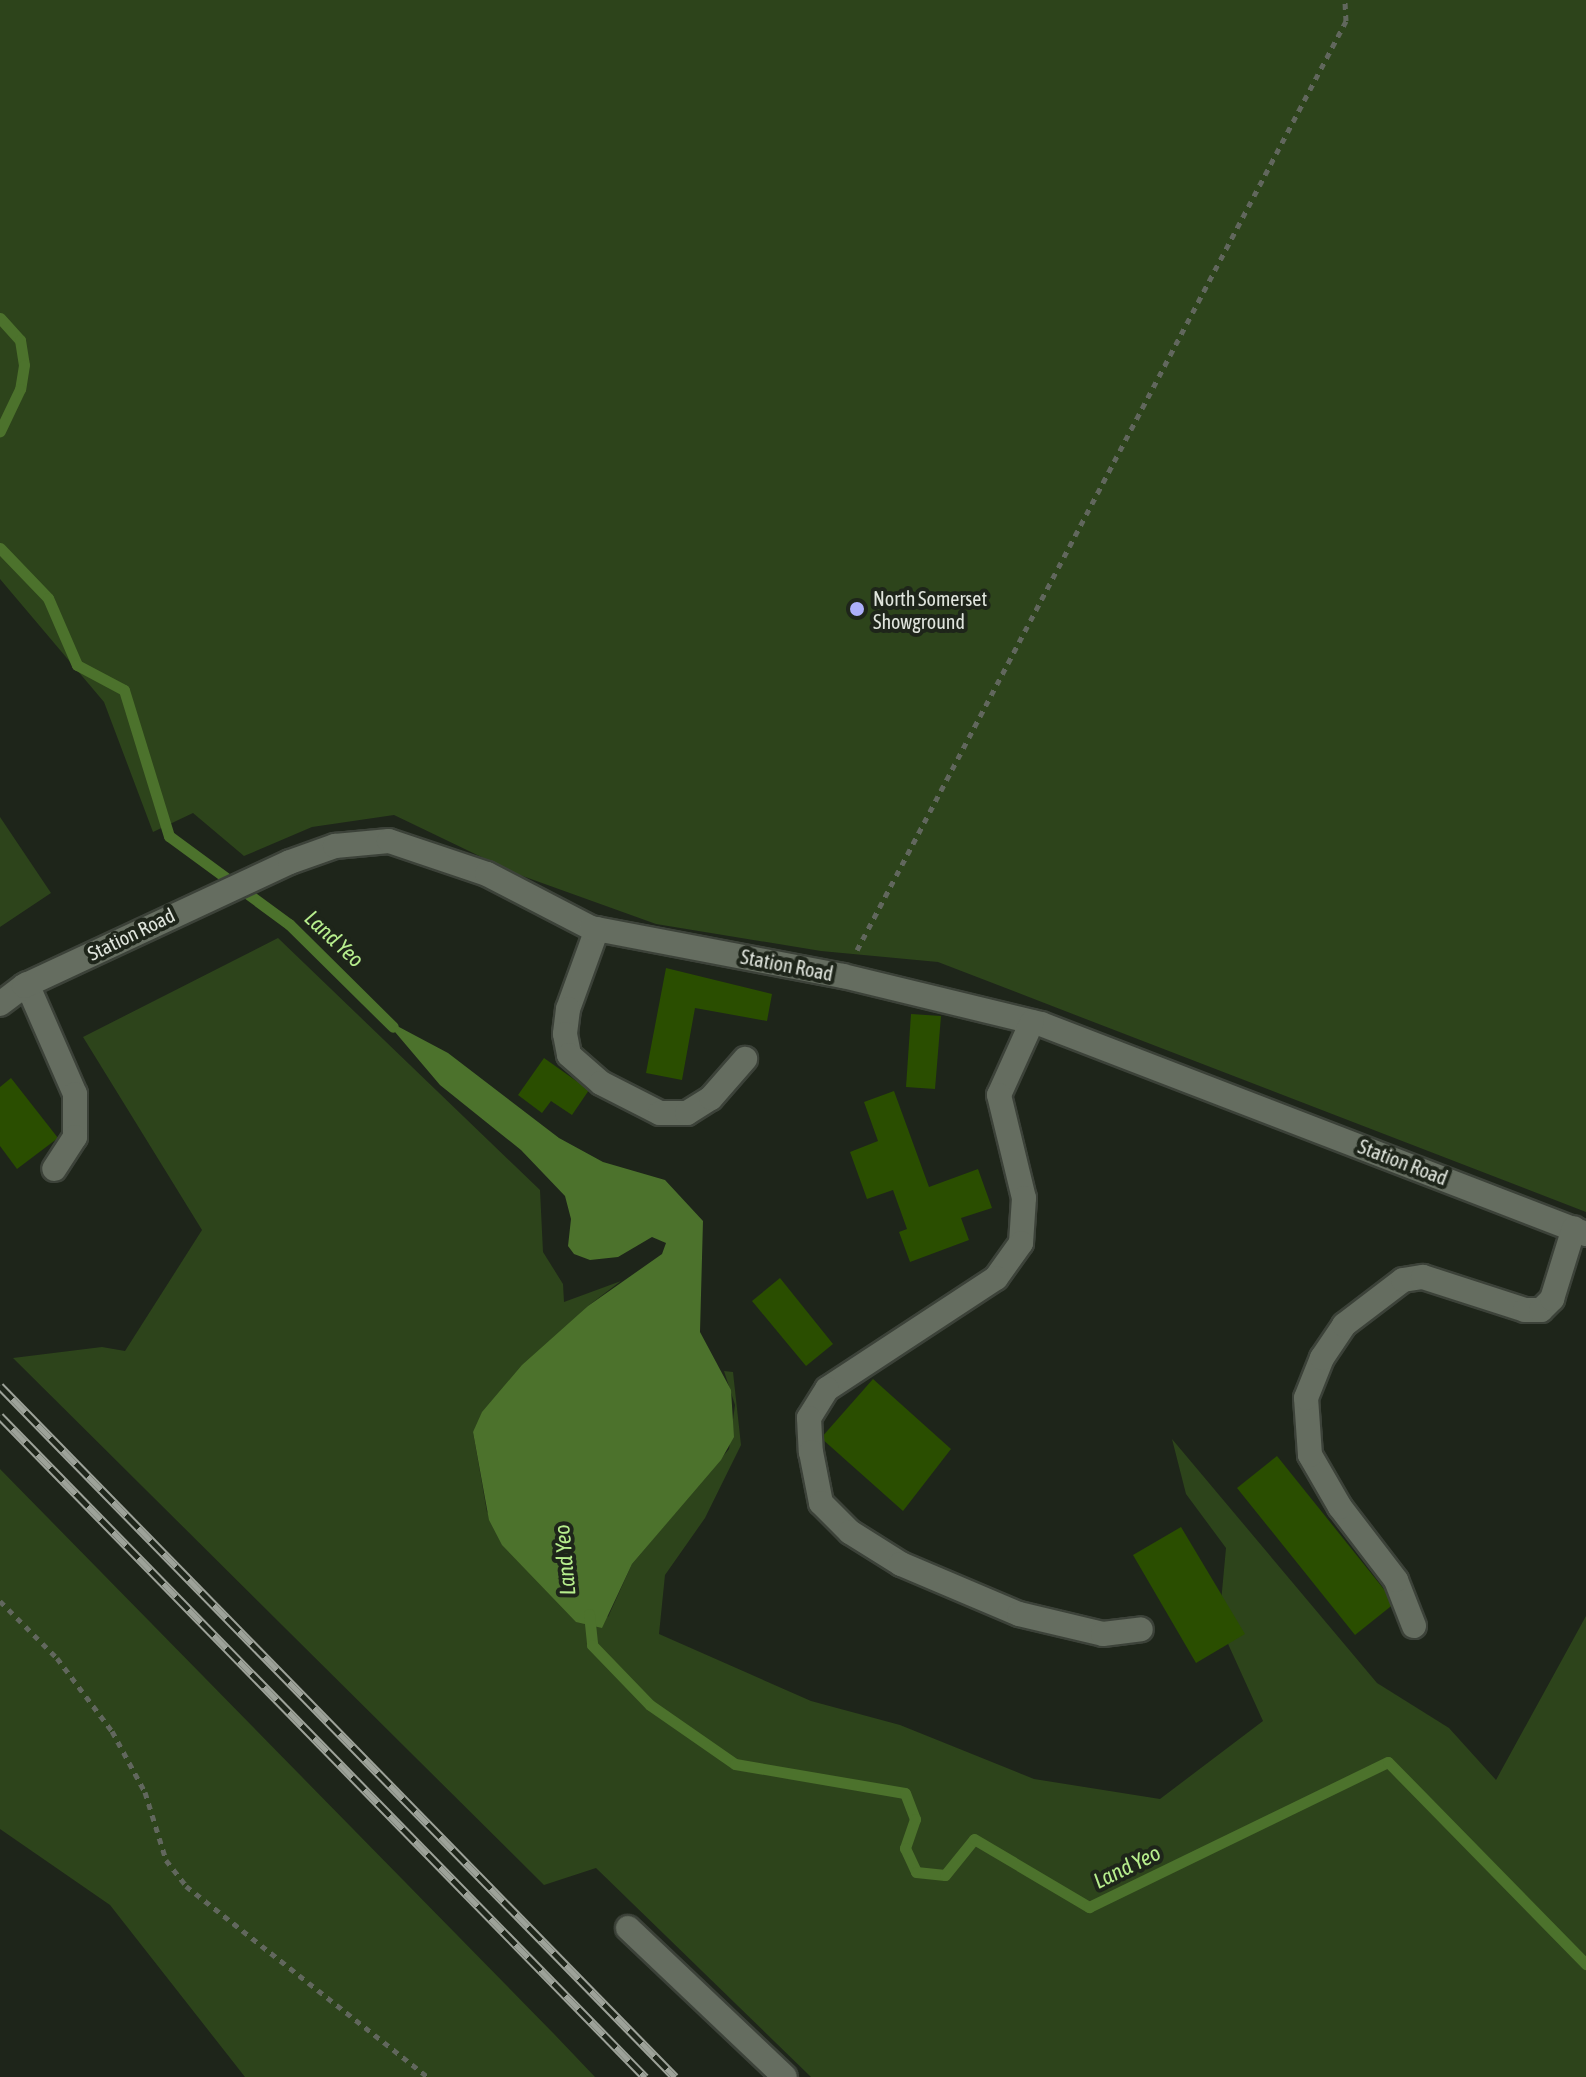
<!DOCTYPE html>
<style>
body{margin:0}
#map{position:relative;width:1586px;height:2077px;overflow:hidden;background:#1e251a;font-family:"Asap Condensed",sans-serif}
div>[style]{position:absolute}
.green>*{inset:0;background:#2d441b}
.water>*{inset:0;background:#4c722c}
.stream>*{height:11px;margin:-5.5px;padding:0 5.5px;transform-origin:5.5px;border-radius:5.5px;background:#4c722c}
.building>*{inset:0;background:#2a4e00}
.path>*{height:5px;margin-top:-2.5px;transform-origin:0;background:repeating-linear-gradient(90deg,#61675d 0 6px,transparent 0 12px)}
.roads{filter:drop-shadow(2px 0 #3c4239) drop-shadow(-2px 0 #3c4239) drop-shadow(0 2px #3c4239) drop-shadow(0 -2px #3c4239)}
.minor>*{height:24px;margin:-12px;padding:0 12px;transform-origin:12px;border-radius:12px;background:#656d60}
.rail>*{height:9px;margin-top:-4.5px;transform-origin:0;background:repeating-linear-gradient(90deg,#1e251a 0 18px,#9da299 0 36px);box-sizing:border-box;border-block:2px solid #9da299}
.dots>*{width:22px;height:22px;translate:-50% -50%;box-sizing:border-box;border:4px solid #1e251a;border-radius:50%}
span{translate:-50% -50%;white-space:nowrap;text-align:center;line-height:1.15;-webkit-text-stroke:8px #1e251a;paint-order:stroke}
.poi-label{font-size:20px;color:#e0e5dd}
.left{translate:0 -50%;text-align:left}
.street-label{font-size:20px;color:#e0e5dd}
.water-label{font-size:22px;color:#b7ee8d;font-style:italic}
</style>
<div id="map">
<div class="green">
<div style="clip-path:polygon(0 0,1586px 0,1586px 1212px,938px 962px,821px 951px,656px 924px,517px 874px,394px 815px,312px 827px,244px 856px,193px 813px,153px 832px,104px 702px,0 579px)"></div>
<div style="clip-path:polygon(0 817px,51px 893px,0 927px)"></div>
<div style="clip-path:polygon(278px 938px,540px 1190px,543px 1252px,563px 1284px,564px 1302px,621px 1281px,588px 1306px,473px 1432px,487px 1512px,608px 1617px,632px 1564px,729px 1449px,735px 1405px,724px 1371px,733px 1372px,741px 1445px,705px 1518px,665px 1575px,659px 1634px,811px 1701px,900px 1725px,1034px 1779px,1160px 1799px,1263px 1721px,1219px 1624px,1226px 1548px,1186px 1494px,1172px 1439px,1377px 1683px,1449px 1728px,1496px 1780px,1586px 1616px,1586px 2077px,811px 2077px,596px 1868px,544px 1885px,13px 1358px,102px 1347px,125px 1351px,202px 1230px,83px 1037px)"></div>
<div style="clip-path:polygon(0 1469px,555px 2035px,595px 2077px,245px 2077px,110px 1905px,0 1829px)"></div>
</div>
<div class="water">
<div style="clip-path:polygon(384px 1019px,448px 1053px,559px 1138px,603px 1162px,665px 1180px,703px 1221px,700px 1332px,731px 1390px,734px 1437px,721px 1460px,632px 1564px,602px 1628px,576px 1622px,502px 1545px,489px 1520px,473px 1432px,482px 1412px,522px 1365px,588px 1306px,662px 1254px,666px 1243px,652px 1237px,618px 1257px,590px 1260px,574px 1254px,568px 1246px,571px 1219px,565px 1196px,521px 1150px,440px 1085px)"></div>
</div>
<div class="stream">
<div style="left:0;top:318px;width:30px;rotate:48deg"></div>
<div style="left:20px;top:340px;width:25px;rotate:81deg"></div>
<div style="left:24px;top:365px;width:24px;rotate:99deg"></div>
<div style="left:20px;top:389px;width:47px;rotate:115.5deg"></div>
<div style="left:0;top:548px;width:69px;rotate:46.2deg"></div>
<div style="left:48px;top:598px;width:73px;rotate:66.6deg"></div>
<div style="left:77px;top:665px;width:53px;rotate:28deg"></div>
<div style="left:124px;top:690px;width:153px;rotate:72.9deg"></div>
<div style="left:169px;top:836px;width:149px;rotate:36.3deg"></div>
<div style="left:289px;top:924px;width:146px;rotate:44.7deg"></div>
<div style="left:589px;top:1614px;width:31px;rotate:84deg"></div>
<div style="left:592px;top:1645px;width:83px;rotate:46deg"></div>
<div style="left:650px;top:1705px;width:103px;rotate:34.8deg"></div>
<div style="left:735px;top:1764px;width:172px;rotate:9.7deg"></div>
<div style="left:905px;top:1793px;width:28px;rotate:69deg"></div>
<div style="left:915px;top:1819px;width:31px;rotate:109deg"></div>
<div style="left:905px;top:1848px;width:26px;rotate:65deg"></div>
<div style="left:916px;top:1872px;width:29px;rotate:6deg"></div>
<div style="left:945px;top:1875px;width:46px;rotate:-51.1deg"></div>
<div style="left:974px;top:1839px;width:134px;rotate:30.6deg"></div>
<div style="left:1089px;top:1907px;width:332px;rotate:-25.9deg"></div>
<div style="left:1388px;top:1762px;width:283px;rotate:45.6deg"></div>
</div>
<div class="building">
<div style="clip-path:polygon(666px 968px,772px 994px,767px 1021px,695px 1008px,682px 1080px,646px 1073px)"></div>
<div style="clip-path:polygon(911px 1014px,941px 1016px,935px 1089px,906px 1087px)"></div>
<div style="clip-path:polygon(544px 1058px,589px 1090px,572px 1115px,551px 1101px,542px 1113px,518px 1095px)"></div>
<div style="clip-path:polygon(11px 1078px,58px 1138px,17px 1169px,0 1146px,0 1087px)"></div>
<div style="clip-path:polygon(894px 1091px,929px 1187px,978px 1169px,992px 1208px,961px 1218px,969px 1240px,910px 1262px,899px 1232px,907px 1229px,893px 1190px,867px 1199px,850px 1152px,878px 1141px,864px 1102px)"></div>
<div style="clip-path:polygon(780px 1278px,833px 1344px,806px 1366px,752px 1301px)"></div>
<div style="clip-path:polygon(873px 1379px,951px 1449px,903px 1511px,821px 1438px)"></div>
<div style="clip-path:polygon(1277px 1456px,1395px 1603px,1355px 1635px,1237px 1488px)"></div>
<div style="clip-path:polygon(1181px 1527px,1245px 1634px,1196px 1663px,1133px 1555px)"></div>
</div>
<div class="path">
<div style="left:857px;top:950px;width:1050px;rotate:-62.24deg"></div>
<div style="left:1346px;top:21px;width:21px;rotate:-93deg"></div>
<div style="left:0;top:1601px;width:81px;rotate:45deg"></div>
<div style="left:57px;top:1658px;width:91px;rotate:53deg"></div>
<div style="left:112px;top:1731px;width:69px;rotate:61.6deg"></div>
<div style="left:145px;top:1792px;width:71px;rotate:72.8deg"></div>
<div style="left:166px;top:1860px;width:33px;rotate:52deg"></div>
<div style="left:186px;top:1886px;width:308px;rotate:38.3deg"></div>
</div>
<div class="roads">
<div class="minor">
<div style="left:597px;top:929px;width:85px;rotate:109.9deg"></div>
<div style="left:568px;top:1009px;width:25px;rotate:97deg"></div>
<div style="left:565px;top:1034px;width:21px;rotate:79deg"></div>
<div style="left:569px;top:1055px;width:43px;rotate:41.2deg"></div>
<div style="left:601px;top:1083px;width:66px;rotate:27deg"></div>
<div style="left:660px;top:1113px;width:27px"></div>
<div style="left:687px;top:1113px;width:28px;rotate:-32deg"></div>
<div style="left:711px;top:1098px;width:52px;rotate:-48.9deg"></div>
<div style="left:27px;top:984px;width:120px;rotate:66.4deg"></div>
<div style="left:75px;top:1094px;width:43px;rotate:90deg"></div>
<div style="left:75px;top:1137px;width:38px;rotate:123deg"></div>
<div style="left:0;top:1004px;width:30px;rotate:-37deg"></div>
<div style="left:24px;top:986px;width:293px;rotate:-25deg"></div>
<div style="left:290px;top:862px;width:48px;rotate:-19.6deg"></div>
<div style="left:335px;top:846px;width:54px;rotate:-5.3deg"></div>
<div style="left:389px;top:841px;width:103px;rotate:18.6deg"></div>
<div style="left:487px;top:874px;width:117px;rotate:27.4deg"></div>
<div style="left:591px;top:928px;width:257px;rotate:10.8deg"></div>
<div style="left:843px;top:976px;width:204px;rotate:13.6deg"></div>
<div style="left:1041px;top:1024px;width:584px;rotate:21.07deg"></div>
<div style="left:1032px;top:1022px;width:80px;rotate:114.3deg"></div>
<div style="left:999px;top:1095px;width:106px;rotate:76.4deg"></div>
<div style="left:1024px;top:1198px;width:45px;rotate:93.8deg"></div>
<div style="left:1021px;top:1243px;width:43px;rotate:125.5deg"></div>
<div style="left:996px;top:1278px;width:202px;rotate:146.7deg"></div>
<div style="left:827px;top:1389px;width:34px;rotate:122deg"></div>
<div style="left:809px;top:1418px;width:34px;rotate:87deg"></div>
<div style="left:811px;top:1452px;width:52px;rotate:78.9deg"></div>
<div style="left:821px;top:1503px;width:41px;rotate:45deg"></div>
<div style="left:850px;top:1532px;width:60px;rotate:32.1deg"></div>
<div style="left:901px;top:1564px;width:128px;rotate:23deg"></div>
<div style="left:1019px;top:1614px;width:86px;rotate:13.4deg"></div>
<div style="left:1103px;top:1634px;width:38px;rotate:-7deg"></div>
<div style="left:1414px;top:1626px;width:49px;rotate:-111.4deg"></div>
<div style="left:1396px;top:1580px;width:92px;rotate:-127.5deg"></div>
<div style="left:1340px;top:1507px;width:60px;rotate:-120deg"></div>
<div style="left:1310px;top:1455px;width:57px;rotate:-94deg"></div>
<div style="left:1306px;top:1398px;width:43px;rotate:-68.2deg"></div>
<div style="left:1322px;top:1358px;width:40px;rotate:-56deg"></div>
<div style="left:1344px;top:1325px;width:74px;rotate:-37.3deg"></div>
<div style="left:1403px;top:1280px;width:20px;rotate:-9deg"></div>
<div style="left:1423px;top:1277px;width:107px;rotate:17.9deg"></div>
<div style="left:1525px;top:1310px;width:16px"></div>
<div style="left:1541px;top:1310px;width:16px;rotate:-45deg"></div>
<div style="left:1552px;top:1299px;width:74px;rotate:-72.8deg"></div>
<div style="left:628px;top:1928px;width:216px;rotate:43.5deg"></div>
</div>
</div>
<div class="rail">
<div style="left:0;top:1386px;width:966px;rotate:45.67deg"></div>
<div style="left:0;top:1416px;width:924px;rotate:45.7deg"></div>
</div>
<div class="dots">
<div style="left:857px;top:609px;background:#adaffb"></div>
</div>
<div class="poi-label">
<span class="left" style="left:873px;top:610px">North Somerset<br>Showground</span>
</div>
<div class="street-label">
<span style="left:131px;top:934px;rotate:-26deg">Station Road</span>
<span style="left:787px;top:965px;rotate:11deg">Station Road</span>
<span style="left:1403px;top:1162px;rotate:21deg">Station Road</span>
</div>
<div class="water-label">
<span style="left:334px;top:939px;rotate:43deg">Land Yeo</span>
<span style="left:565px;top:1560px;rotate:-95deg">Land Yeo</span>
<span style="left:1127px;top:1867px;rotate:-26deg">Land Yeo</span>
</div>
</div>
